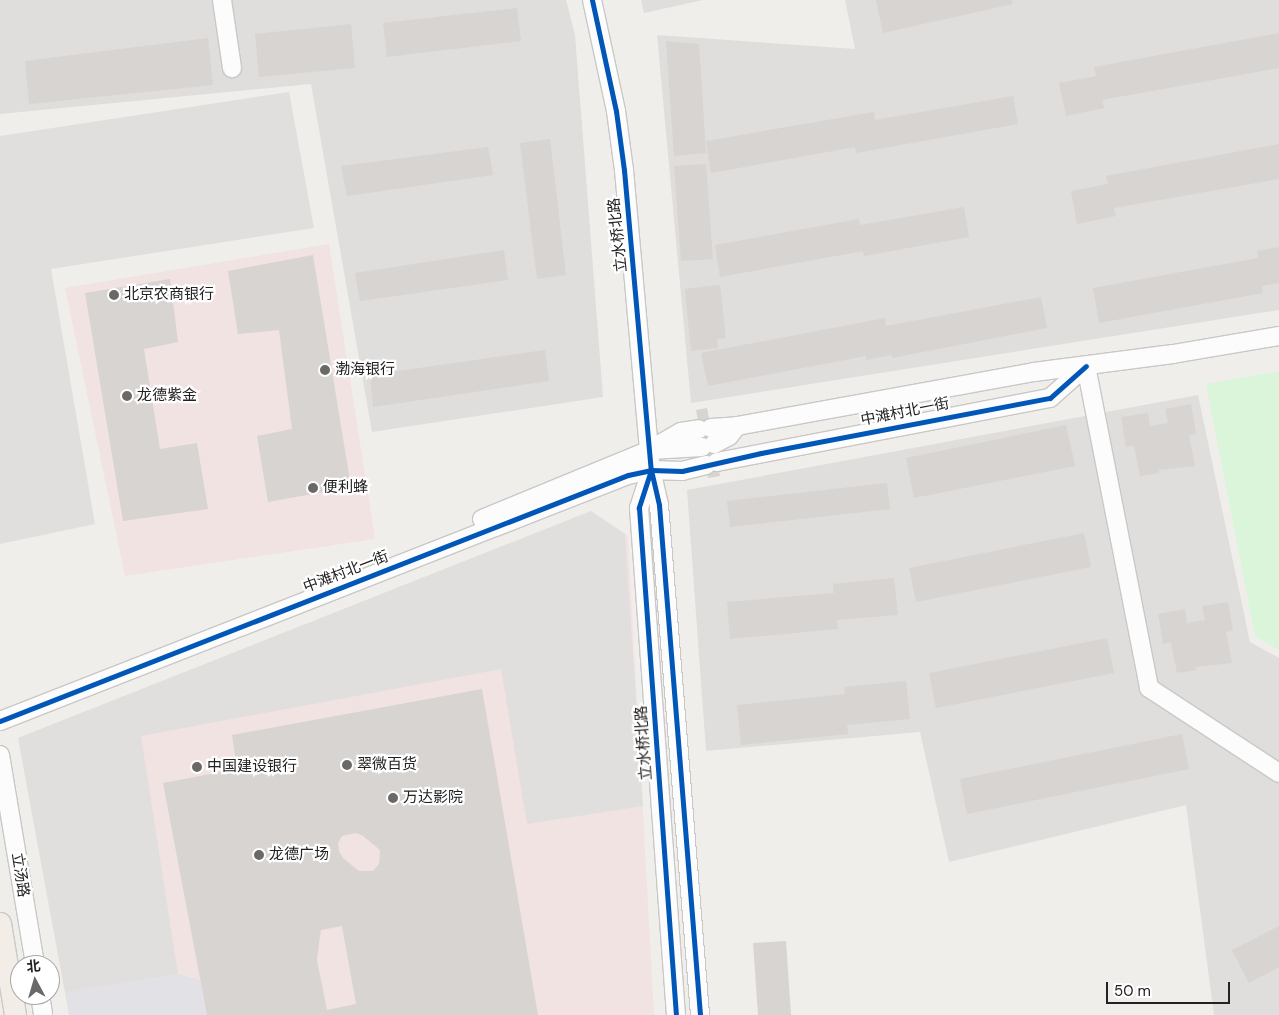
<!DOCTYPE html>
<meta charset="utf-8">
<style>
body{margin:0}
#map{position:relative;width:1279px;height:1015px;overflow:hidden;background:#f0eeeb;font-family:"DM Sans","Noto Sans SC",sans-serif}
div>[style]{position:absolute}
.residential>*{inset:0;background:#dfdedc}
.commercial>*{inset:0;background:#f1e3e1}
.park>*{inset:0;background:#daf5da}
.parking>*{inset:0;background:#e0dfde}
.plaza>*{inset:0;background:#e2e1e5}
.building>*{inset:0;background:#d7d4d2}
.roads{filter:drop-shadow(1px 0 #c9c8c7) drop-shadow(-1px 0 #c9c8c7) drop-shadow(0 1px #c9c8c7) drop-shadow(0 -1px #c9c8c7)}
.minor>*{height:18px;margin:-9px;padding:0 9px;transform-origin:9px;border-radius:9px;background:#fdfcfc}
.major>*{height:21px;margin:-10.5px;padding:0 10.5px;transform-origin:10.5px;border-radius:10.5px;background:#f3ede7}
.cycleway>*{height:5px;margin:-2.5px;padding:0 2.5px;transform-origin:2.5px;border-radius:2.5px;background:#0057b8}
.dots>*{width:14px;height:14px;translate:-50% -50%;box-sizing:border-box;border:2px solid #fff;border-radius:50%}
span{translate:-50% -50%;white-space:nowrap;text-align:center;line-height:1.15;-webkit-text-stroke:4.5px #fff;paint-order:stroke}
.street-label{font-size:15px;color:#222}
.poi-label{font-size:15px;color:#222}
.left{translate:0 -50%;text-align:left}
.north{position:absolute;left:10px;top:955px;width:50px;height:50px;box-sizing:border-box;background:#fff;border:1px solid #a7a7a7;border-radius:50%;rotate:354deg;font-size:14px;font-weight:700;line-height:20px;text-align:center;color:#222}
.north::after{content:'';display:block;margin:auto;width:18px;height:22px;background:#6a6968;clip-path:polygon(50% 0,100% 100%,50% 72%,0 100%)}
.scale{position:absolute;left:1106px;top:982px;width:124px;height:22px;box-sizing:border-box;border:2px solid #222;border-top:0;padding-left:6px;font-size:15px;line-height:18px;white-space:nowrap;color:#222;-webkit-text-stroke:4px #fff;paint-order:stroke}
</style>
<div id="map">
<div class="residential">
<div style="clip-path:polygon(0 0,566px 0,575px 35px,603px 397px,372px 432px,311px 84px,0 114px)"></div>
<div style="clip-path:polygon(641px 0,703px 0,644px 13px)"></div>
<div style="clip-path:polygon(845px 0,1279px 0,1279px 310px,691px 403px,657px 35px,855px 49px)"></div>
<div style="clip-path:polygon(1198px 395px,1250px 642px,1279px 658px,1279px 1015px,1214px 1015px,1186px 805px,949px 862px,920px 732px,706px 751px,687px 490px)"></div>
</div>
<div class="commercial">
<div style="clip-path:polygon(329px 244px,375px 539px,125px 576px,65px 288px)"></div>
<div style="clip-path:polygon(591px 511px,628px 536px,654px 1015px,69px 1015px,18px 738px)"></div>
</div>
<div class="park">
<div style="clip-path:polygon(1279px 371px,1279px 650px,1255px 636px,1206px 384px)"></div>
</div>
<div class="parking">
<div style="clip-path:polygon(289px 92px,314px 228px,51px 269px,95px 524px,0 544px,0 136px)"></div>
<div style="clip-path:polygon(591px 511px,625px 534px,643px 806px,527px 824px,501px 669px,141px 736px,178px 974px,65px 992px,18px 738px)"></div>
</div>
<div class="plaza">
<div style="clip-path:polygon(178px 974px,200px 980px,207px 1015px,69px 1015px,65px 992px)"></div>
</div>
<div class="building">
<div style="clip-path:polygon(876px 0,1012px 0,1013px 4px,883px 33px)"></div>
<div style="clip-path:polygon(517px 8px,521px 41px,387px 57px,383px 23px)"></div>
<div style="clip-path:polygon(351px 24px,355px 68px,259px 77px,255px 34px)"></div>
<div style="clip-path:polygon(1279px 33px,1279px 68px,1102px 100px,1104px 108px,1066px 116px,1059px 83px,1096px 76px,1094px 67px)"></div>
<div style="clip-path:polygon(208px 38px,213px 85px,29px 104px,25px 61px)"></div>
<div style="clip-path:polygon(666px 41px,699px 44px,706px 153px,674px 156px)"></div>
<div style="clip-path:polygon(1013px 96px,1018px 124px,856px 153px,855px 147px,711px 173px,706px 141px,874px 112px,875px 120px)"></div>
<div style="clip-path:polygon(550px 139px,566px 275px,537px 279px,520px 143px)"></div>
<div style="clip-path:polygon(1279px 144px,1279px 179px,1114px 208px,1116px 216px,1077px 224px,1071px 191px,1108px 184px,1106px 176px)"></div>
<div style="clip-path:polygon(488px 147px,493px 175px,347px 196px,341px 166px)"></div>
<div style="clip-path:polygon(706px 164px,713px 259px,681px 261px,674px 166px)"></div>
<div style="clip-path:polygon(964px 207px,969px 237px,864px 256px,863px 251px,720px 277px,715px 245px,859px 219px,860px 225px)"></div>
<div style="clip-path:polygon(1279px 247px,1279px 283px,1262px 286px,1263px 293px,1099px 323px,1093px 288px,1258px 258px,1257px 251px)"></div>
<div style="clip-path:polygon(504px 250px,508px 280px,360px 301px,355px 273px)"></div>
<div style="clip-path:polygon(313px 255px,351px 487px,268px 502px,257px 436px,292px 429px,279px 330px,238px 334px,228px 271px)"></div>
<div style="clip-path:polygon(170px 279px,178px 342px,144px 349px,160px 449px,197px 443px,208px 509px,123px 521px,85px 293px)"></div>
<div style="clip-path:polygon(720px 285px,726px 338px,717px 339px,718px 348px,691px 351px,685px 289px)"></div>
<div style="clip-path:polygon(1041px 297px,1047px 328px,892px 358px,892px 355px,866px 360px,866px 356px,708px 386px,701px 353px,885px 318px,886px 326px)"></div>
<div style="clip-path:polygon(545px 350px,549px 381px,373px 407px,370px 375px)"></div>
<div style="clip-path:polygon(1191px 404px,1196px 434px,1189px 435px,1195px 466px,1159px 470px,1159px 473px,1140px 476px,1134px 445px,1126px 447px,1121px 417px,1148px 413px,1150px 426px,1168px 423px,1165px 409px)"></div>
<div style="clip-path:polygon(707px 408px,720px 476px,708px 478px,696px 410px)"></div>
<div style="clip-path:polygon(1066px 425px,1075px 466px,914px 498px,906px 458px)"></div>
<div style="clip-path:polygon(887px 483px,890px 509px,730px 527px,727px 501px)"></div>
<div style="clip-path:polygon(1084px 533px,1091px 567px,916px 602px,909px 568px)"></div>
<div style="clip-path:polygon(894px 578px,898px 615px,837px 620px,838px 629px,730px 639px,727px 602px,834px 593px,833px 584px)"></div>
<div style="clip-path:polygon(1228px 602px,1233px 631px,1226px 632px,1232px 663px,1195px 667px,1196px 670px,1177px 673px,1171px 642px,1163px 644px,1158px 614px,1185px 609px,1187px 623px,1205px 620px,1202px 606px)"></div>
<div style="clip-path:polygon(1107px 638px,1114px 673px,936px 708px,929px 673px)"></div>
<div style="clip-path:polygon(906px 681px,910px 719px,847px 725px,848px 734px,741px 745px,737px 705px,845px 694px,844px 687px)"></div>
<div style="clip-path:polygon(evenodd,482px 689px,538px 1015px,207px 1015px,163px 783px,237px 769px,232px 735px,482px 689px,356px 833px,363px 836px,380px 850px,379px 864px,373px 871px,359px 871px,343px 858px,339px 851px,338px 843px,342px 836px,356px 833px,482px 689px,342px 926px,356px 1004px,327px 1010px,317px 960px,319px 943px,321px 930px,342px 926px)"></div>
<div style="clip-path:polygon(1182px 734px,1189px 769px,967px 814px,960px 779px)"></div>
<div style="clip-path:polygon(1279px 926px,1279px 967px,1249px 983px,1232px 950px)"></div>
<div style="clip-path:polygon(786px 941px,791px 1015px,758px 1015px,753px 943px)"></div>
</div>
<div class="roads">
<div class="minor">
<div style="left:222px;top:0;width:69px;rotate:81.6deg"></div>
<div style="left:592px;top:0;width:114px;rotate:77.8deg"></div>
<div style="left:616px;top:111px;width:60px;rotate:82.3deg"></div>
<div style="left:624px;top:170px;width:301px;rotate:84.9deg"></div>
<div style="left:651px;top:470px;width:36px;rotate:77deg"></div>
<div style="left:659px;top:505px;width:512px;rotate:85.4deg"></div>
<div style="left:1086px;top:366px;width:328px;rotate:78.9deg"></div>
<div style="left:1149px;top:688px;width:155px;rotate:33.2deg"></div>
<div style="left:711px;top:428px;width:26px;rotate:-4deg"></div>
<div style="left:737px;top:426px;width:302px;rotate:-10.3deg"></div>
<div style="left:1034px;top:372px;width:140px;rotate:-7.4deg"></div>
<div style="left:1173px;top:354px;width:108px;rotate:-9.6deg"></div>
<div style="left:714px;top:444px;width:17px;rotate:-28deg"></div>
<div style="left:729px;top:436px;width:13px;rotate:-51deg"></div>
<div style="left:653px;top:448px;width:32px;rotate:-30deg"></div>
<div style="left:681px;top:432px;width:18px;rotate:-9deg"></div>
<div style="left:717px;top:462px;width:339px;rotate:-10.9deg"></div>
<div style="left:1050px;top:398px;width:48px;rotate:-41.6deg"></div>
<div style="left:651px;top:471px;width:39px;rotate:108deg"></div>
<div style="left:639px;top:508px;width:508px;rotate:85.83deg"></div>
<div style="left:482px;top:519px;width:182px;rotate:-22.3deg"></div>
<div style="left:650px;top:450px;width:52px;rotate:-3.3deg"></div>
<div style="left:0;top:721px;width:674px;rotate:-21.39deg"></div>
<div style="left:628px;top:475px;width:24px;rotate:-12deg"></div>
<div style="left:651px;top:470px;width:31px;rotate:2deg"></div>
<div style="left:682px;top:471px;width:25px;rotate:-14deg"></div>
<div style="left:0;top:755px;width:213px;rotate:80.5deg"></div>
<div style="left:40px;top:995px;width:20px;rotate:81deg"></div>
</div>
<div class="major">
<div style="left:0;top:923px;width:93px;rotate:80.7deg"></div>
</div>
</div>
<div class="cycleway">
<div style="left:592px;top:0;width:114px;rotate:77.8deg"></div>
<div style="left:616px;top:111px;width:60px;rotate:82.3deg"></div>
<div style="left:624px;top:170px;width:301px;rotate:84.9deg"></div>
<div style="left:651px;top:470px;width:36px;rotate:77deg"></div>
<div style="left:659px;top:505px;width:512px;rotate:85.4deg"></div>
<div style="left:651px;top:470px;width:40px;rotate:108deg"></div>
<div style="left:639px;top:508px;width:508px;rotate:85.83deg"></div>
<div style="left:0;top:721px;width:674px;rotate:-21.39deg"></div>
<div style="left:628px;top:475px;width:24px;rotate:-12deg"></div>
<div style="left:651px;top:470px;width:31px;rotate:2deg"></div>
<div style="left:682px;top:471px;width:81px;rotate:-12.8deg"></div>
<div style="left:761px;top:453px;width:294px;rotate:-10.8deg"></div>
<div style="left:1050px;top:398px;width:48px;rotate:-41.6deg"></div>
</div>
<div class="dots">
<div style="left:114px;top:295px;background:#6a6968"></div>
<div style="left:325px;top:370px;background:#6a6968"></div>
<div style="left:127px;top:396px;background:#6a6968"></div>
<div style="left:313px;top:488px;background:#6a6968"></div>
<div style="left:347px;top:765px;background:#6a6968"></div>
<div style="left:197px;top:767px;background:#6a6968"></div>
<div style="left:393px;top:798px;background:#6a6968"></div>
<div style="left:259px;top:855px;background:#6a6968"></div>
</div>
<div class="street-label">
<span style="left:618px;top:235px;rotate:-96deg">立水桥北路</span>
<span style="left:905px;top:412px;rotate:-11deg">中滩村北一街</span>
<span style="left:346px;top:572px;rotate:-21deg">中滩村北一街</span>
<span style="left:644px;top:743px;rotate:-94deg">立水桥北路</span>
<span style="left:20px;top:875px;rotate:81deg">立汤路</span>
</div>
<div class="poi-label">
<span class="left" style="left:124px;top:295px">北京农商银行</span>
<span class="left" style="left:335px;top:370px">渤海银行</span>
<span class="left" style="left:137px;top:396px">龙德紫金</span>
<span class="left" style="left:323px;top:488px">便利蜂</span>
<span class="left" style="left:357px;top:765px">翠微百货</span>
<span class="left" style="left:207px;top:767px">中国建设银行</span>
<span class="left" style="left:403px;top:798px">万达影院</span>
<span class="left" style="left:269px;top:855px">龙德广场</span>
</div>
<div class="north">北</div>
<div class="scale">50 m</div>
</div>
